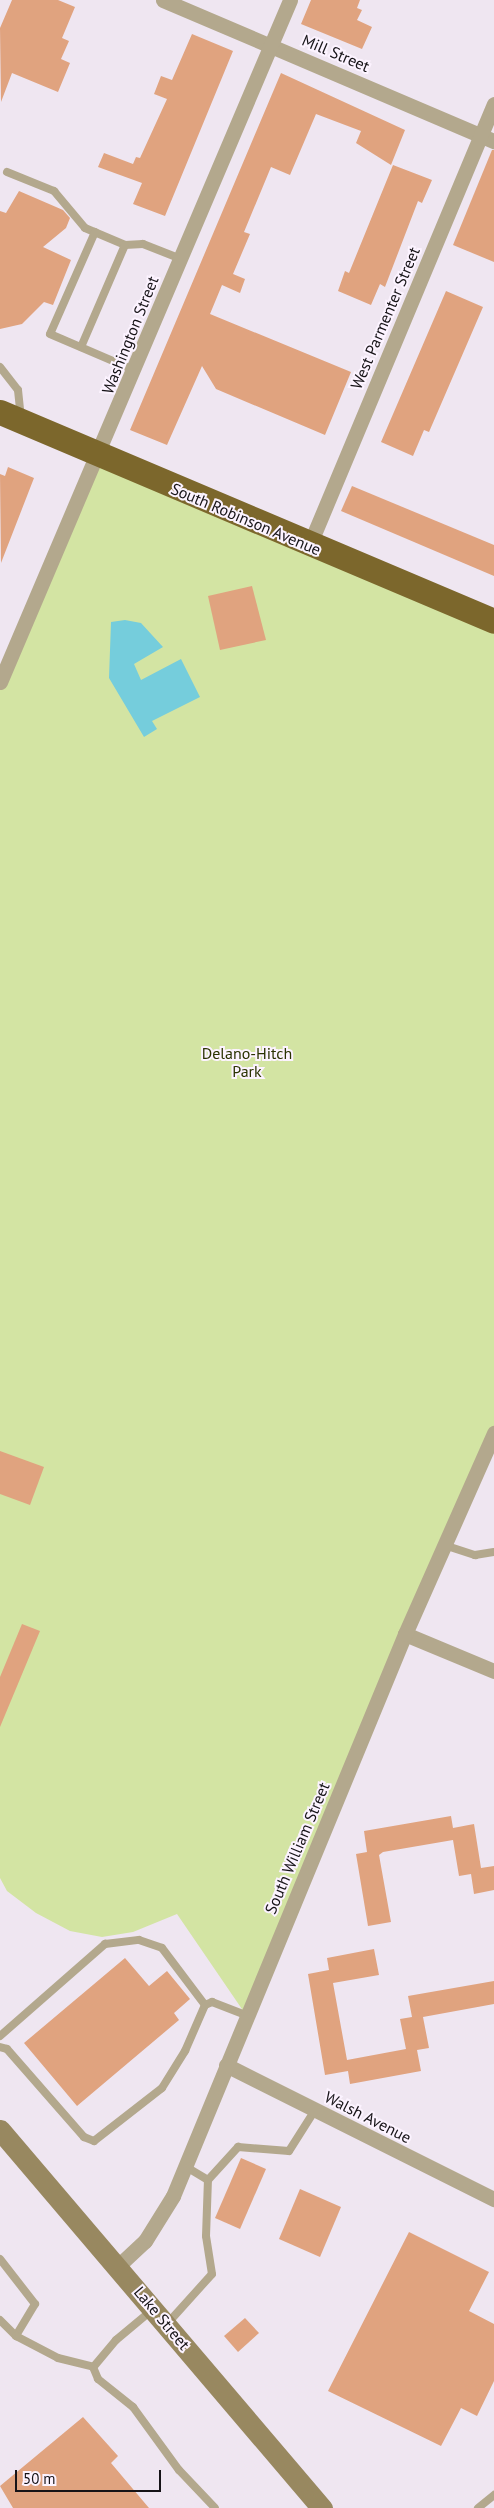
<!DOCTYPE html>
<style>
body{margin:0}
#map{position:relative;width:494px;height:2508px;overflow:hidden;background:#efe6f1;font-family:"PT Sans",sans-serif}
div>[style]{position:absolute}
.green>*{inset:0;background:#d3e4a3}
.water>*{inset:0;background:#75cddc}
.building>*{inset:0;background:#e0a37f}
.service>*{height:8px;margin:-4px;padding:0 4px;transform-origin:4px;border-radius:4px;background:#b3a88d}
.minor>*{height:15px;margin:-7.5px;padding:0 7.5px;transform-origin:7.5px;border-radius:7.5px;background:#b3a88d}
.secondary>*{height:21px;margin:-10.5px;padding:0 10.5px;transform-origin:10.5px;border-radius:10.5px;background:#988860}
.trunk>*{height:25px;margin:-12.5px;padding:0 12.5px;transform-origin:12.5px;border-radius:12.5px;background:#7c672c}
span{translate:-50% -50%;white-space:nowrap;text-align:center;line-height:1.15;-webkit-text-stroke:4px #fcf3ff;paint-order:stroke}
.street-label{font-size:16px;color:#161317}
.park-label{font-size:16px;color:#2a3201}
.scale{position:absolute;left:15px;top:2470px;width:146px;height:22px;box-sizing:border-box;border:2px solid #161317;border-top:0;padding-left:6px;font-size:15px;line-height:18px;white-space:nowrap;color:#161317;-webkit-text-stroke:4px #fcf3ff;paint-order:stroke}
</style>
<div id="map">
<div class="green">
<div style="clip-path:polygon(100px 456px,494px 620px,494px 1433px,246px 2015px,177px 1914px,133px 1932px,102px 1937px,70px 1931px,36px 1913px,7px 1891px,0 1878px,0 690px)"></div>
</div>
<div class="water">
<div style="clip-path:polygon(125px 620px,141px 623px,163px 647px,134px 664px,141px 680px,181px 659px,200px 697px,152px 721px,157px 729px,144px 737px,109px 678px,111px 622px)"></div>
</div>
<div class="building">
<div style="clip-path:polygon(12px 0,58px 0,75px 7px,62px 38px,69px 41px,61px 59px,70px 63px,58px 92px,12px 73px,1px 102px,0 28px)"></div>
<div style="clip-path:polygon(311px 0,360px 0,357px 8px,362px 10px,357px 20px,372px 27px,362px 49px,301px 24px)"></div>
<div style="clip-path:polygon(192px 34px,233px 51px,165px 216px,133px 204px,142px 183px,98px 167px,104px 153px,133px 164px,136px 157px,140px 158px,167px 99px,154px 94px,161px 76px,172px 80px)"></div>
<div style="clip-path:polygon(281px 73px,405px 130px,391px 165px,356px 143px,361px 131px,316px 114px,290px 175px,271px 167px,244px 232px,250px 234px,233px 274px,245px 279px,240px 293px,222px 285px,210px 314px,351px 372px,325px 435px,216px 389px,202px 366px,167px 445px,130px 430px)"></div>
<div style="clip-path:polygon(492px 150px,494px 150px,494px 262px,453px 245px)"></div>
<div style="clip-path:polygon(393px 165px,432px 180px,422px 203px,418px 201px,385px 287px,380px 284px,371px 305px,338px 291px,345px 271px,349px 273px)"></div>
<div style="clip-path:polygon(19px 191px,63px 210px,70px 218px,66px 228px,43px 247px,71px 260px,53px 305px,44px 302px,22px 324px,0 329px,0 211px,6px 213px)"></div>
<div style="clip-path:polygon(446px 291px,483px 307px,429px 432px,424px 430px,413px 456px,381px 442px)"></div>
<div style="clip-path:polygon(8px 467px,34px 478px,1px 563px,0 474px,5px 476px)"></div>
<div style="clip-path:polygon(352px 486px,494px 545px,494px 576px,341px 511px)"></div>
<div style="clip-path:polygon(252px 586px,266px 640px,220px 650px,208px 596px)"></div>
<div style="clip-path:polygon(0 1451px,44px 1467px,30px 1505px,0 1494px)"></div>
<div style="clip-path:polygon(22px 1624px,40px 1631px,0 1727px,0 1677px)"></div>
<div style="clip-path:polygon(451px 1816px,453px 1828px,474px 1824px,481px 1868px,494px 1866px,494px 1890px,474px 1894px,471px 1874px,459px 1876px,453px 1840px,383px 1852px,379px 1855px,391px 1922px,368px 1926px,356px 1854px,367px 1852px,364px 1831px)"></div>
<div style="clip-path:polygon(374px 1949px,379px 1975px,333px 1983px,347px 2060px,406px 2049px,400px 2019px,412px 2017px,408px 1996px,494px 1981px,494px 2004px,423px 2017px,429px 2048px,417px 2050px,421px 2071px,350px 2084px,348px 2071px,325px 2075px,308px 1974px,329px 1970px,327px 1958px)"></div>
<div style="clip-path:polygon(125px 1958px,149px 1986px,167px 1971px,190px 1999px,174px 2013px,179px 2020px,77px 2106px,24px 2043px)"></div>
<div style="clip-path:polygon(241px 2158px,266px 2169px,240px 2229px,215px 2218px)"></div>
<div style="clip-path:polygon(300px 2189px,341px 2207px,320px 2257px,279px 2239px)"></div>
<div style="clip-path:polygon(409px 2232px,489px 2272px,469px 2311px,494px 2324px,494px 2381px,477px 2416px,461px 2408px,441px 2446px,328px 2391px)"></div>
<div style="clip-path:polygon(245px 2318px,259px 2333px,238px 2352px,224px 2336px)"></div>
<div style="clip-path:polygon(83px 2417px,118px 2456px,111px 2463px,149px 2508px,13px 2508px,0 2486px)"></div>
</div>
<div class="service">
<div style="left:7px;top:172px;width:51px;rotate:22deg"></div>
<div style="left:54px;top:191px;width:48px;rotate:50deg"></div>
<div style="left:85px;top:228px;width:43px;rotate:23deg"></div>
<div style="left:125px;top:245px;width:18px;rotate:-3deg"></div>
<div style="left:143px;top:244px;width:41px;rotate:21.5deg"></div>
<div style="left:95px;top:232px;width:111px;rotate:113.8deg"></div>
<div style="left:50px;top:334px;width:91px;rotate:23.2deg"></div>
<div style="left:81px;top:347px;width:111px;rotate:-66.7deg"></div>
<div style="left:0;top:367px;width:29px;rotate:52deg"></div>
<div style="left:18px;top:390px;width:27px;rotate:84deg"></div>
<div style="left:444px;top:1545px;width:33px;rotate:18deg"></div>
<div style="left:475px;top:1555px;width:19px;rotate:-9deg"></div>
<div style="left:0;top:2036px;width:140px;rotate:-41.2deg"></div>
<div style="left:105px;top:1944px;width:34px;rotate:-7deg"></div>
<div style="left:139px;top:1940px;width:24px;rotate:19deg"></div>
<div style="left:162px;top:1948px;width:71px;rotate:53deg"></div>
<div style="left:0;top:2047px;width:7px;rotate:16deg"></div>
<div style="left:7px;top:2049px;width:117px;rotate:48.8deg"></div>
<div style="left:84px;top:2137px;width:11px;rotate:22deg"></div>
<div style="left:94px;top:2141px;width:86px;rotate:-37.9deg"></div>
<div style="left:162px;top:2088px;width:44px;rotate:-58.1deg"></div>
<div style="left:185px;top:2051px;width:50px;rotate:-66.5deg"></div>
<div style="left:205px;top:2005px;width:8px;rotate:-23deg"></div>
<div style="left:212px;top:2002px;width:36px;rotate:21deg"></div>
<div style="left:208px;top:2180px;width:45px;rotate:-47.7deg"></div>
<div style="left:238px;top:2147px;width:51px;rotate:4.5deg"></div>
<div style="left:289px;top:2151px;width:49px;rotate:-57.6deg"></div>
<div style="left:0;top:2259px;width:57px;rotate:52.1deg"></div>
<div style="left:35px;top:2304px;width:37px;rotate:121deg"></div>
<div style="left:152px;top:2310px;width:47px;rotate:140.2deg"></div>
<div style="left:116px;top:2340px;width:35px;rotate:130deg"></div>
<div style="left:93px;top:2367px;width:13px;rotate:67deg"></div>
<div style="left:98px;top:2379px;width:45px;rotate:38.7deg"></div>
<div style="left:133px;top:2407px;width:78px;rotate:53.9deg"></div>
<div style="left:179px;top:2470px;width:52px;rotate:46.5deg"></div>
<div style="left:0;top:2320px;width:23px;rotate:45deg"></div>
<div style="left:16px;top:2336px;width:47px;rotate:27.6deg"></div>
<div style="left:58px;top:2358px;width:36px;rotate:14deg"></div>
<div style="left:167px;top:2324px;width:67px;rotate:-48deg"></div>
<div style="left:212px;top:2274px;width:38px;rotate:-99deg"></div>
<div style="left:206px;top:2236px;width:56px;rotate:-88deg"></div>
<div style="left:208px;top:2180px;width:27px;rotate:-149deg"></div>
<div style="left:478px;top:2508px;width:21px;rotate:-39deg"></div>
</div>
<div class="minor">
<div style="left:163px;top:0;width:360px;rotate:23.1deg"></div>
<div style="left:309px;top:546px;width:479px;rotate:-67.3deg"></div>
<div style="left:0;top:682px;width:741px;rotate:-66.96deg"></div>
<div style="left:405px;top:1634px;width:96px;rotate:22.6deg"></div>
<div style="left:226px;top:2065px;width:300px;rotate:26.6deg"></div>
<div style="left:118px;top:2266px;width:37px;rotate:-43deg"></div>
<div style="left:145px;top:2241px;width:53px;rotate:-58.1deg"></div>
<div style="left:173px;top:2196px;width:608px;rotate:-67.57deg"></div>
<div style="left:405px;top:1634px;width:220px;rotate:-66.1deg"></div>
</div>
<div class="secondary">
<div style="left:0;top:2130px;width:497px;rotate:49.6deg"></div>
</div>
<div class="trunk">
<div style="left:0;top:412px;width:536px;rotate:22.93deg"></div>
</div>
<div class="street-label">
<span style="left:336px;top:53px;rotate:23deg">Mill Street</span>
<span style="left:385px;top:318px;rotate:-67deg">West Parmenter Street</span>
<span style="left:130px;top:335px;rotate:-68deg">Washington Street</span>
<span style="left:246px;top:519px;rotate:23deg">South Robinson Avenue</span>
<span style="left:297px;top:1848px;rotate:-67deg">South William Street</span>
<span style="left:368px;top:2117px;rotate:27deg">Walsh Avenue</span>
<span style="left:162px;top:2318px;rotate:50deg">Lake Street</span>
</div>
<div class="park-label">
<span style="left:247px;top:1062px">Delano-Hitch<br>Park</span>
</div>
<div class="scale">50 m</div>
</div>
